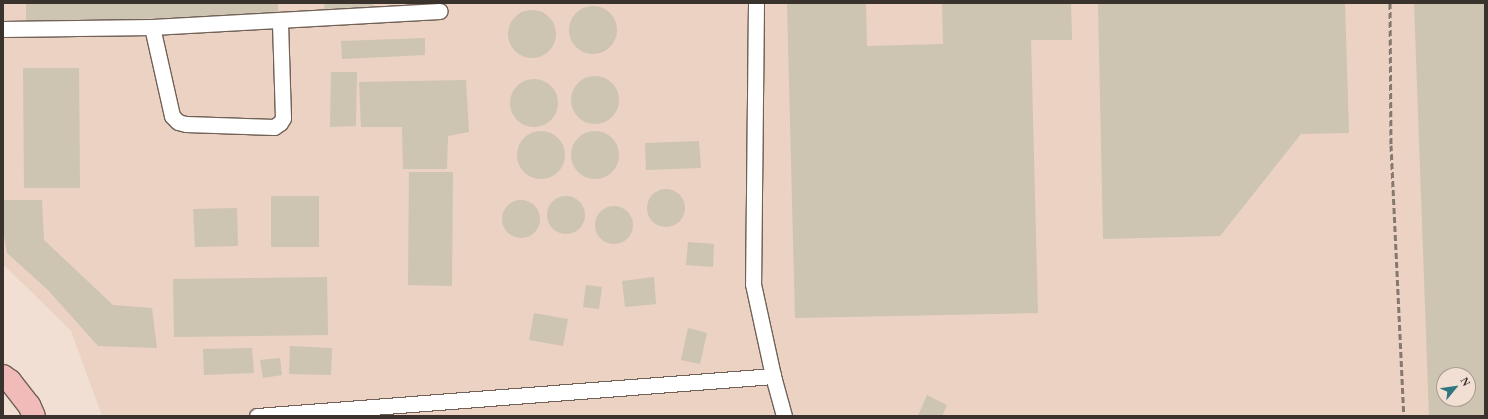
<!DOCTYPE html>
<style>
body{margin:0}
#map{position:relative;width:1488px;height:419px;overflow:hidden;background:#f2dfd3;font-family:"Times New Roman",serif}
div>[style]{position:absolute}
.built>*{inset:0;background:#ebd2c2}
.building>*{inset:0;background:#cdc4b2}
.round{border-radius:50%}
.roads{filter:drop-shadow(1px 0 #716157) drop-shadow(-1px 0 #716157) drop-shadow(0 1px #716157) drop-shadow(0 -1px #716157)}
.lane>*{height:15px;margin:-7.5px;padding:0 7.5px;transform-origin:7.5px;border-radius:7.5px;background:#fff}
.primary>*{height:22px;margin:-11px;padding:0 11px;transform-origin:11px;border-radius:11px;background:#f0bbb8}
.rail>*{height:3px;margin-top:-1.5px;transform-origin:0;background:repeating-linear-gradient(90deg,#847870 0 6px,transparent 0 9px)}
span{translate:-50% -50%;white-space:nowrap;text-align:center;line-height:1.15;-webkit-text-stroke:3px #f2dfd3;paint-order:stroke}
.frame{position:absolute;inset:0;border:4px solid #39322d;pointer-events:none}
.north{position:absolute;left:1436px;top:367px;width:40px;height:40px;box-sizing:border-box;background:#f2dfd3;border:1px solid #a89a91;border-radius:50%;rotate:61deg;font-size:11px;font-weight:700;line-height:16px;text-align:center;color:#39322d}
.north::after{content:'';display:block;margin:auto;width:14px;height:18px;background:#2f7780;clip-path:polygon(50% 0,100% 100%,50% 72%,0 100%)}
</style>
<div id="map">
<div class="built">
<div style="clip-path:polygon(evenodd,3px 3px,1485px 3px,1485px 416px,102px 416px,71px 331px,3px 264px,3px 3px,1444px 375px,1468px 375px,1468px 399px,1444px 399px,1444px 375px)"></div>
</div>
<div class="building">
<div style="clip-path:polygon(26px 3px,278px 3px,278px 15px,26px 22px)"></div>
<div style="clip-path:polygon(324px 3px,373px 3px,374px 12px,325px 16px)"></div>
<div style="clip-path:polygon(787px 3px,866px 3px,867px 46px,943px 44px,942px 3px,1071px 3px,1072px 40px,1031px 40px,1038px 313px,795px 318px)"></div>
<div style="clip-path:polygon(1098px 3px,1345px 3px,1349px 133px,1301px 134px,1220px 236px,1103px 239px)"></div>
<div style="clip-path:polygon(evenodd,1414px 3px,1485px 3px,1485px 416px,1429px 416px,1414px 3px,1444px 375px,1468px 375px,1468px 399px,1444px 399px,1444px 375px)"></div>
<div class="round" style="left:569px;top:6px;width:48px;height:48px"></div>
<div class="round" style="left:508px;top:10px;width:48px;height:48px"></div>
<div style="clip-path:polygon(425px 38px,425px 55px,342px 59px,341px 41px)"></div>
<div style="clip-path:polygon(23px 68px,79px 68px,80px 188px,24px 188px)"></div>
<div style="clip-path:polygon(331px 72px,357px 72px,356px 126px,330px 127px)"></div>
<div class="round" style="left:571px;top:76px;width:48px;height:48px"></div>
<div class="round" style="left:510px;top:79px;width:48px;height:48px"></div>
<div style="clip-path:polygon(466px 80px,469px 132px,448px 136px,447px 169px,403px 169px,402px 127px,361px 127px,359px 82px)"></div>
<div class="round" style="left:517px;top:131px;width:48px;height:48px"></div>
<div class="round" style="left:571px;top:131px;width:48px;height:48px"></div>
<div style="clip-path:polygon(699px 141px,701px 168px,646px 170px,645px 143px)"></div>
<div style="clip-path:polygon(409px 172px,453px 172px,452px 286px,408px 285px)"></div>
<div class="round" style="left:647px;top:189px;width:38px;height:38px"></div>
<div style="clip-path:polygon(271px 196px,319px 196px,319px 247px,271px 247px)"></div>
<div class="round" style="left:547px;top:196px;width:38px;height:38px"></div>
<div style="clip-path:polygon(3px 200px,42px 200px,44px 240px,113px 305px,152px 308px,157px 348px,98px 346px,48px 290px,7px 253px,3px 230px)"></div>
<div class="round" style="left:502px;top:200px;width:38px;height:38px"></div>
<div class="round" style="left:595px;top:206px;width:38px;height:38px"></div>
<div style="clip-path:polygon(237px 208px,238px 246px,195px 247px,193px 209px)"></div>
<div style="clip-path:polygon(688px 242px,714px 244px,713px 267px,686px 265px)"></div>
<div style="clip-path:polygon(327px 277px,328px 335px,174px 337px,173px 279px)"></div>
<div style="clip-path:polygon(654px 277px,656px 304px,625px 307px,622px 281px)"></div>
<div style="clip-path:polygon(586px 285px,602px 287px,599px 309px,583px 307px)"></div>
<div style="clip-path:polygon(534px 313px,568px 319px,563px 346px,529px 340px)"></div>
<div style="clip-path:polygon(688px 328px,707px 333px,700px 364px,681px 360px)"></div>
<div style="clip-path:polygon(290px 346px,332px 348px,331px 375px,289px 374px)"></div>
<div style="clip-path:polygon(252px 348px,254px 373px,204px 375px,203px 349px)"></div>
<div style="clip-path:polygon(280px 358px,282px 375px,263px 378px,260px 360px)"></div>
<div style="clip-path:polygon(927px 395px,947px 405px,942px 416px,918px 416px)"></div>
</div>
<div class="roads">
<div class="lane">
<div style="left:756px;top:3px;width:281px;rotate:90.6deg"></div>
<div style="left:753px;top:284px;width:94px;rotate:77.7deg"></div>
<div style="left:773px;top:376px;width:41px;rotate:74.6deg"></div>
<div style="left:152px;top:27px;width:288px;rotate:-3.2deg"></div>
<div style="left:3px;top:29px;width:149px;rotate:-0.8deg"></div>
<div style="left:152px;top:27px;width:91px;rotate:77.3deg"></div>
<div style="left:172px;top:116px;width:8px;rotate:45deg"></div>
<div style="left:178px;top:122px;width:8px;rotate:14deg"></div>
<div style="left:186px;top:124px;width:88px;rotate:2deg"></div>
<div style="left:274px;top:127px;width:7px;rotate:-34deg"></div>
<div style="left:280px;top:123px;width:6px;rotate:-59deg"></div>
<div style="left:283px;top:118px;width:98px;rotate:-91.8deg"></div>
<div style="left:257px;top:416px;width:518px;rotate:-4.43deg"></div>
</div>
<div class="primary">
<div style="left:3px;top:376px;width:9px;rotate:36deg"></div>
<div style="left:10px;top:381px;width:31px;rotate:52deg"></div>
<div style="left:29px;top:405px;width:12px;rotate:66deg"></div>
</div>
</div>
<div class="rail">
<div style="left:1390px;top:3px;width:142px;rotate:89.6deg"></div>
<div style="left:1391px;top:145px;width:271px;rotate:87.3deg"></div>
</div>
<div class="frame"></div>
<div class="north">N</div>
</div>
